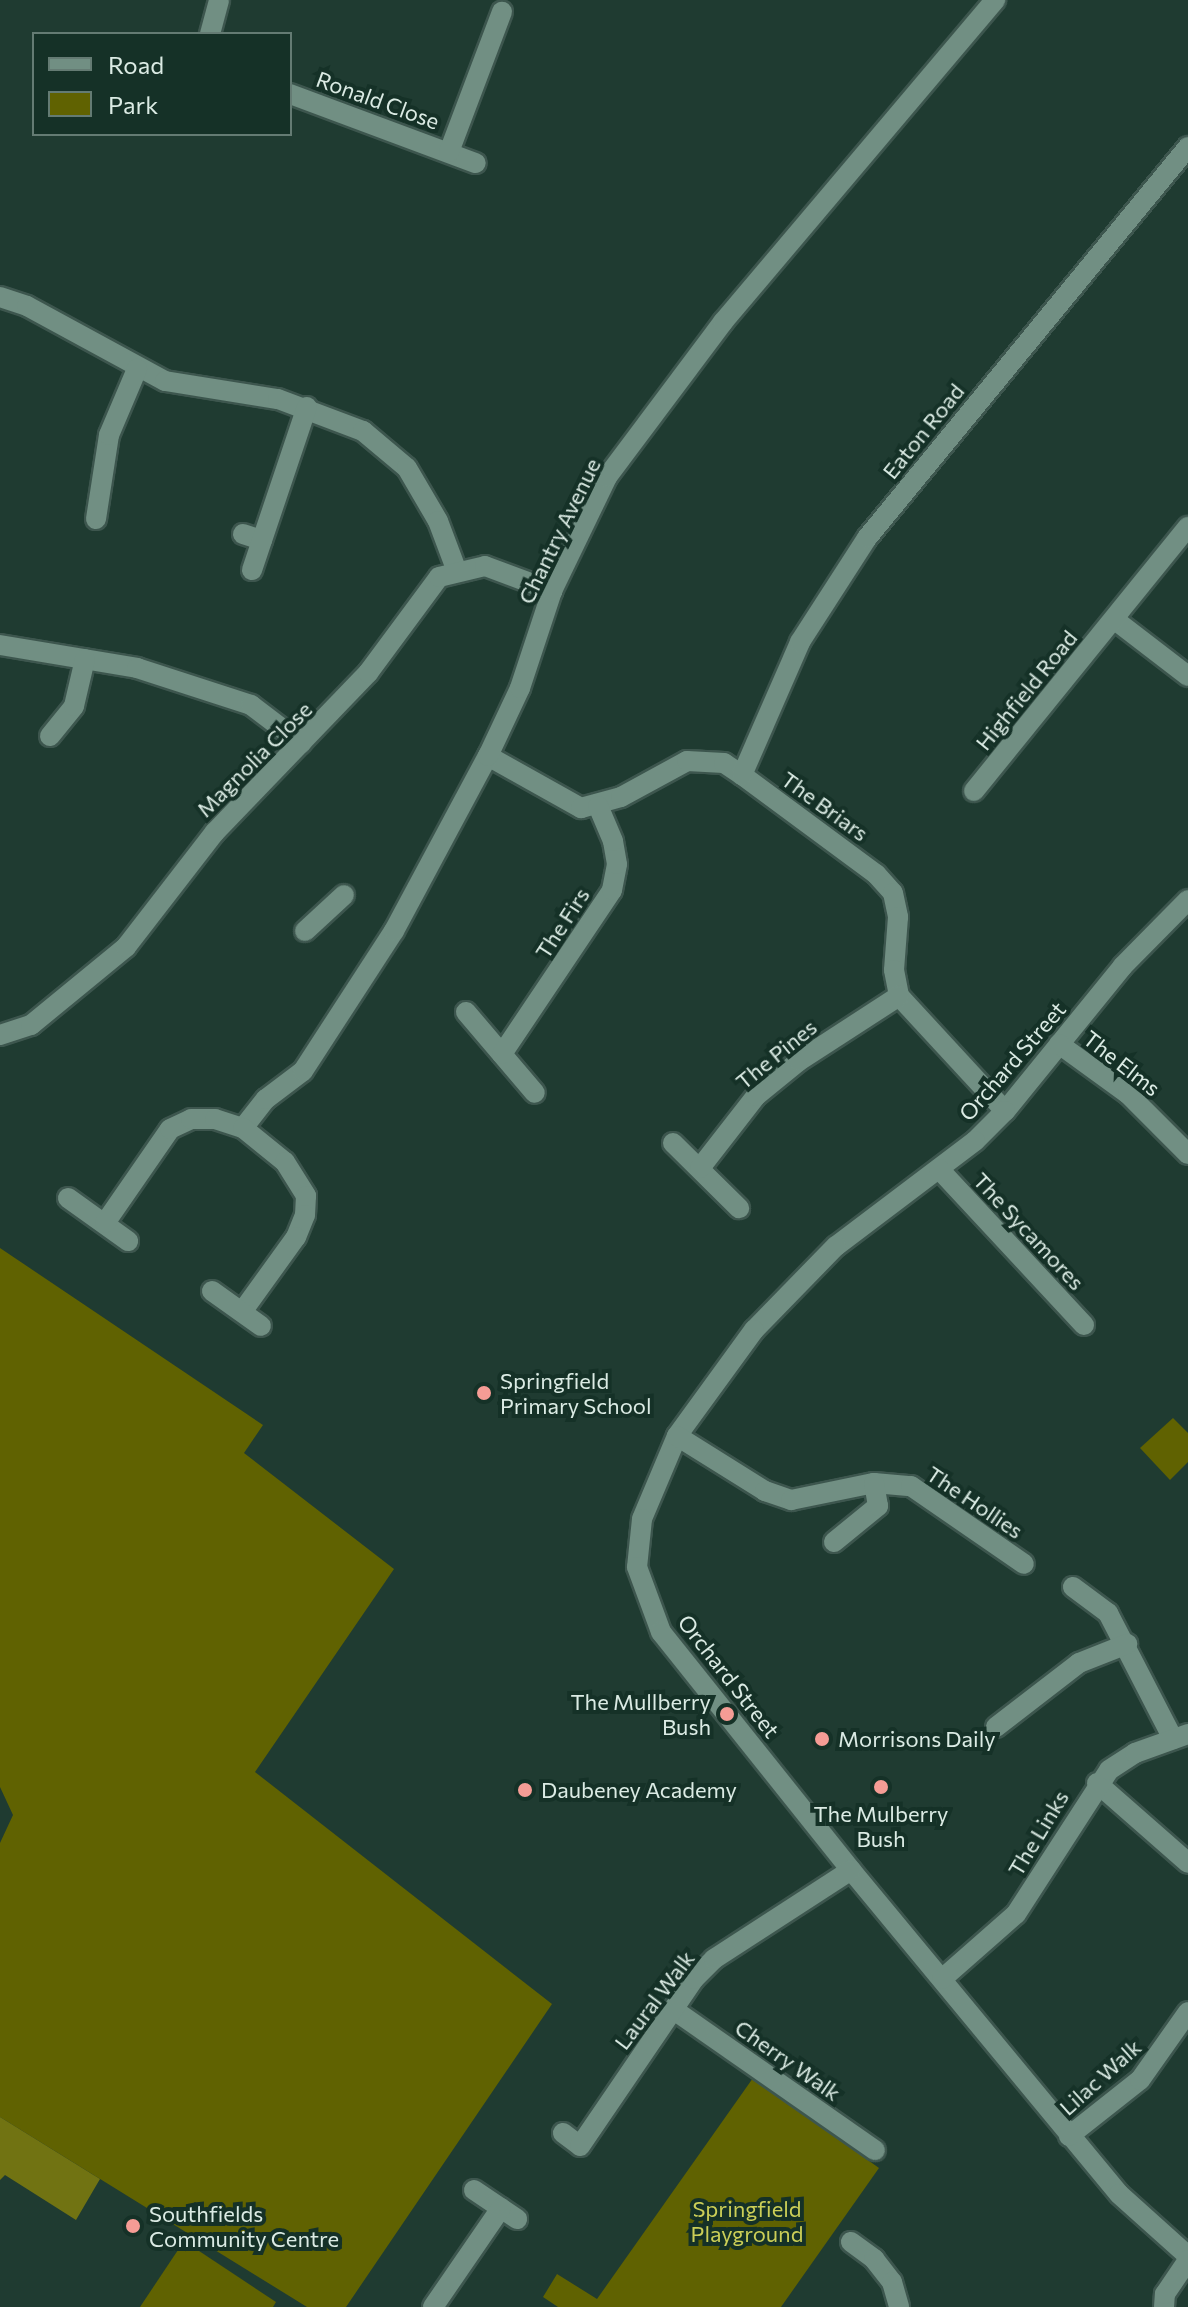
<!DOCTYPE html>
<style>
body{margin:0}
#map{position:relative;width:1188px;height:2307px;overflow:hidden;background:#1f3b31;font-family:Commissioner,sans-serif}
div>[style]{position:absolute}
.green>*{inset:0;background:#606201}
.forest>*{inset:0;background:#717312}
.roads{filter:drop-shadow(2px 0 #3d564e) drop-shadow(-2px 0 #3d564e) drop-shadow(0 2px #3d564e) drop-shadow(0 -2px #3d564e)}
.minor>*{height:20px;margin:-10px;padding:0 10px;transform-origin:10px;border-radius:10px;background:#718f83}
.dots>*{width:22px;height:22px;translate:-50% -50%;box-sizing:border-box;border:4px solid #153127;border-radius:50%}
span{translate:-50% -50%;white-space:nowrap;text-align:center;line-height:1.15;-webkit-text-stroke:8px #153127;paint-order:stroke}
.street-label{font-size:22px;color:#dbebe4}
.poi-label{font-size:22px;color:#dbebe4}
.left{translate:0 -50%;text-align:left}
.right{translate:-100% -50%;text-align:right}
.park-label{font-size:22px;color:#cbce57}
.legend{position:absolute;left:32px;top:32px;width:260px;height:104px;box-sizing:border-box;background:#153127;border:2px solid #647b73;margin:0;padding:10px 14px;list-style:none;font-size:24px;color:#dbebe4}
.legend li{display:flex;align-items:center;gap:16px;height:40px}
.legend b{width:40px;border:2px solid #647b73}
</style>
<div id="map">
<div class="green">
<div style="clip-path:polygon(0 1248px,263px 1425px,244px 1453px,394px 1569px,255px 1772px,552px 2004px,346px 2307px,307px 2307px,0 2117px,0 1843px,13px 1815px,0 1787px)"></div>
<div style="clip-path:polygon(1173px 1418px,1188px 1433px,1188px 1462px,1170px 1480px,1140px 1448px)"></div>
<div style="clip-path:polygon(753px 2078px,879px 2168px,781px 2307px,558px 2307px,543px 2297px,557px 2274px,597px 2299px)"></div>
<div style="clip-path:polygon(184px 2241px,276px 2302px,273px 2307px,140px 2307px)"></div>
</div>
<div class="forest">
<div style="clip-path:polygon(0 2117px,100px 2179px,76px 2220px,5px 2175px,0 2180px)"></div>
</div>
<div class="roads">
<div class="minor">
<div style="left:210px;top:34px;width:35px;rotate:-75deg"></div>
<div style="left:290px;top:94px;width:198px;rotate:20.4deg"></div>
<div style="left:449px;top:152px;width:150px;rotate:-69.3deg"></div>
<div style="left:0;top:297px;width:28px;rotate:18deg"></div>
<div style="left:27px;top:306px;width:157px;rotate:28.5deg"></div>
<div style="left:165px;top:381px;width:114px;rotate:9.1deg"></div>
<div style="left:278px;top:399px;width:91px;rotate:20.6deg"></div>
<div style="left:363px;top:431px;width:57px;rotate:40.1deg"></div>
<div style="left:407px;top:468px;width:61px;rotate:59.7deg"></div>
<div style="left:438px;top:521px;width:51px;rotate:69.4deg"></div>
<div style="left:96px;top:519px;width:85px;rotate:-81.2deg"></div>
<div style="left:109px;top:435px;width:72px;rotate:-67deg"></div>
<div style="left:243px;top:534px;width:20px;rotate:18deg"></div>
<div style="left:252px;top:570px;width:172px;rotate:-71.4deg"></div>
<div style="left:1115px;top:620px;width:92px;rotate:37.5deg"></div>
<div style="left:0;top:645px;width:139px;rotate:9.5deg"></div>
<div style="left:137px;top:668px;width:120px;rotate:18deg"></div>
<div style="left:251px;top:705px;width:63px;rotate:37.2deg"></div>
<div style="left:50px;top:736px;width:38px;rotate:-51deg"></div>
<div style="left:74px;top:706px;width:48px;rotate:-76.8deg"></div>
<div style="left:488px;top:756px;width:107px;rotate:29.2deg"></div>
<div style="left:581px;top:808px;width:41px;rotate:-15.4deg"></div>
<div style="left:621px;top:797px;width:75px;rotate:-28.6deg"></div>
<div style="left:687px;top:761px;width:37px;rotate:3deg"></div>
<div style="left:724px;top:763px;width:22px;rotate:34deg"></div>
<div style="left:742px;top:775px;width:167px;rotate:36.5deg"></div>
<div style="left:876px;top:874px;width:25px;rotate:48deg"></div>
<div style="left:893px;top:893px;width:25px;rotate:78deg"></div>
<div style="left:898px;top:917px;width:53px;rotate:94.3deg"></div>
<div style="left:894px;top:970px;width:26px;rotate:79deg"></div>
<div style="left:899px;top:996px;width:156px;rotate:47.3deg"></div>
<div style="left:742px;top:775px;width:145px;rotate:-66.4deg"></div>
<div style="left:800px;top:642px;width:124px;rotate:-57.2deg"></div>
<div style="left:867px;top:538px;width:506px;rotate:-50.61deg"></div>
<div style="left:974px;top:791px;width:340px;rotate:-51deg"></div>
<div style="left:1188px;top:900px;width:93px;rotate:134.6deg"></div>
<div style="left:1123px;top:966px;width:187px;rotate:129.1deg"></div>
<div style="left:1005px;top:1111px;width:42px;rotate:135deg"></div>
<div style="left:975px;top:1141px;width:174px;rotate:142.9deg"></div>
<div style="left:836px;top:1246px;width:117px;rotate:134.3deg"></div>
<div style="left:754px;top:1330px;width:131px;rotate:126deg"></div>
<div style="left:677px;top:1436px;width:90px;rotate:112.9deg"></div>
<div style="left:642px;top:1519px;width:48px;rotate:95.9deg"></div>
<div style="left:637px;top:1567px;width:69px;rotate:69.7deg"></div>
<div style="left:661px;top:1632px;width:305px;rotate:51.4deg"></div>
<div style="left:851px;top:1870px;width:420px;rotate:50.4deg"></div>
<div style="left:1119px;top:2194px;width:93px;rotate:41.9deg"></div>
<div style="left:305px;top:931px;width:53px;rotate:-42.7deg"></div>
<div style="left:466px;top:1012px;width:106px;rotate:49.6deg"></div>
<div style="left:0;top:1035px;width:33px;rotate:-18deg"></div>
<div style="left:31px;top:1025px;width:123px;rotate:-39.4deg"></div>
<div style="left:126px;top:947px;width:145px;rotate:-52.3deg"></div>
<div style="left:215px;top:832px;width:221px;rotate:-46.1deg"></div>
<div style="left:368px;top:673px;width:119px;rotate:-53.5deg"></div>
<div style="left:439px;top:577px;width:47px;rotate:-13.4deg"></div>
<div style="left:485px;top:566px;width:72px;rotate:20.5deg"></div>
<div style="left:1059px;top:1044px;width:85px;rotate:35.9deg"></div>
<div style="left:1128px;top:1094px;width:85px;rotate:45deg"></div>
<div style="left:502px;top:1054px;width:197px;rotate:-56.1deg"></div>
<div style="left:612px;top:890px;width:26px;rotate:-79deg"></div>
<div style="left:617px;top:864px;width:23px;rotate:-100deg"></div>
<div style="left:613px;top:841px;width:38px;rotate:-113deg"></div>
<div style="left:243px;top:1128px;width:37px;rotate:-52deg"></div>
<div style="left:266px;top:1099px;width:46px;rotate:-37.1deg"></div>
<div style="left:303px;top:1071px;width:167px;rotate:-57deg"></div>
<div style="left:394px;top:931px;width:199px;rotate:-61.8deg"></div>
<div style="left:488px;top:756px;width:75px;rotate:-64.8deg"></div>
<div style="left:520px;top:688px;width:102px;rotate:-71.7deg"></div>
<div style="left:552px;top:591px;width:127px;rotate:-64.2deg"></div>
<div style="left:607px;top:477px;width:194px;rotate:-53.2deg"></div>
<div style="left:723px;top:322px;width:422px;rotate:-49.8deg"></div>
<div style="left:673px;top:1143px;width:93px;rotate:44.6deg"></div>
<div style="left:700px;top:1168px;width:91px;rotate:-52.1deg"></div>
<div style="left:756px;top:1096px;width:55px;rotate:-39.1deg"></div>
<div style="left:799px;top:1061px;width:119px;rotate:-33deg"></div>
<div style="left:939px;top:1169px;width:213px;rotate:47.1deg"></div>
<div style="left:68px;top:1198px;width:74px;rotate:35.6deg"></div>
<div style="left:105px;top:1223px;width:114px;rotate:-55.3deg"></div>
<div style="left:170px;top:1129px;width:23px;rotate:-25deg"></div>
<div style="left:191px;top:1119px;width:24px"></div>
<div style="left:215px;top:1119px;width:29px;rotate:18deg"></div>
<div style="left:243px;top:1128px;width:54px;rotate:39deg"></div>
<div style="left:285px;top:1162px;width:40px;rotate:58deg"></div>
<div style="left:306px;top:1196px;width:19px;rotate:93deg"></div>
<div style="left:305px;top:1215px;width:24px;rotate:112deg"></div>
<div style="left:296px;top:1237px;width:92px;rotate:125.8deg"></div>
<div style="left:212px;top:1291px;width:60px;rotate:35.5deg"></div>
<div style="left:677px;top:1436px;width:104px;rotate:32deg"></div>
<div style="left:765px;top:1491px;width:28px;rotate:19deg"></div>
<div style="left:791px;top:1500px;width:85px;rotate:-11.6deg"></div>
<div style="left:874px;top:1483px;width:37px;rotate:5deg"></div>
<div style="left:911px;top:1486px;width:137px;rotate:34.6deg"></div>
<div style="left:834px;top:1542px;width:57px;rotate:-39.3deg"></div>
<div style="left:878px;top:1506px;width:23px;rotate:-100deg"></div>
<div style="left:1073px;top:1587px;width:44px;rotate:36.6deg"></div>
<div style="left:1108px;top:1613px;width:142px;rotate:62.7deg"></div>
<div style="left:996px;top:1727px;width:105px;rotate:-37.6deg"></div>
<div style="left:1079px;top:1663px;width:52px;rotate:-21.6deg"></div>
<div style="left:1097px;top:1783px;width:121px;rotate:41.3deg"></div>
<div style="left:942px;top:1979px;width:98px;rotate:-41.3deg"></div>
<div style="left:1016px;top:1914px;width:171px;rotate:-57.1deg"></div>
<div style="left:1109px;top:1770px;width:31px;rotate:-33deg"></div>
<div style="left:1135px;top:1753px;width:56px;rotate:-19.7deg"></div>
<div style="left:674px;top:2010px;width:245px;rotate:34.9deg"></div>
<div style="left:563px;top:2133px;width:21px;rotate:37deg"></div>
<div style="left:580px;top:2146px;width:202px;rotate:-55.7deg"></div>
<div style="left:694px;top:1979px;width:28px;rotate:-45deg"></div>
<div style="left:714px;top:1959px;width:163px;rotate:-33deg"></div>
<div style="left:1069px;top:2136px;width:90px;rotate:-38.3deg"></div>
<div style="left:1140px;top:2080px;width:83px;rotate:-54.8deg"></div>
<div style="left:474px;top:2190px;width:52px;rotate:34deg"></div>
<div style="left:851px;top:2242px;width:29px;rotate:36deg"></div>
<div style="left:874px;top:2259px;width:29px;rotate:52deg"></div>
<div style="left:892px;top:2282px;width:26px;rotate:74deg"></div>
<div style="left:433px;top:2307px;width:120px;rotate:-55.5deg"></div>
<div style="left:1164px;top:2307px;width:13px;rotate:-86deg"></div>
<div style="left:1165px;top:2294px;width:41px;rotate:-55.9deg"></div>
</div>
</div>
<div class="dots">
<div style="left:484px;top:1393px;background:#f59c95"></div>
<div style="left:727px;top:1714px;background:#f59c95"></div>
<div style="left:822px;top:1739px;background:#f59c95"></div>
<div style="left:881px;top:1787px;background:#f59c95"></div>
<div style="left:525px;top:1790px;background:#f59c95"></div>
<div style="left:133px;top:2226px;background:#f59c95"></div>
</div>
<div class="street-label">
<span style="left:378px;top:100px;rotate:20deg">Ronald Close</span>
<span style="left:923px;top:431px;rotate:-51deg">Eaton Road</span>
<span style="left:559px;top:531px;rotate:-64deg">Chantry Avenue</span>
<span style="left:1026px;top:690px;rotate:-51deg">Highfield Road</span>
<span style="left:254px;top:759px;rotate:-45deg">Magnolia Close</span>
<span style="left:825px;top:806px;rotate:36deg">The Briars</span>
<span style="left:562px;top:923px;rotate:-57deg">The Firs</span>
<span style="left:776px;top:1054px;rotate:-39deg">The Pines</span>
<span style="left:1012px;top:1061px;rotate:-49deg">Orchard Street</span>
<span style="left:1122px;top:1063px;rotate:38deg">The Elms</span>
<span style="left:1029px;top:1231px;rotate:47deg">The Sycamores</span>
<span style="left:975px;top:1502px;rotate:34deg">The Hollies</span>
<span style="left:729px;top:1676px;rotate:52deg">Orchard Street</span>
<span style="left:1038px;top:1833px;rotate:-59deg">The Links</span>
<span style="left:654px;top:2000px;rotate:-53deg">Laural Walk</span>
<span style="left:788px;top:2060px;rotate:35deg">Cherry Walk</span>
<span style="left:1100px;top:2077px;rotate:-42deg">Lilac Walk</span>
</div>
<div class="poi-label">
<span class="left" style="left:500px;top:1393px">Springfield<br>Primary School</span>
<span class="right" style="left:711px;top:1714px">The Mullberry<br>Bush</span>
<span class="left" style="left:838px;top:1739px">Morrisons Daily</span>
<span class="left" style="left:541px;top:1790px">Daubeney Academy</span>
<span style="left:881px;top:1826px">The Mulberry<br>Bush</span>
<span class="left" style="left:149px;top:2226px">Southfields<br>Community Centre</span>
</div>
<div class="park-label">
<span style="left:747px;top:2221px">Springfield<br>Playground</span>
</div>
<ul class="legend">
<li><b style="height:10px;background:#718f83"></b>Road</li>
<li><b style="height:22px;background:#606201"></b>Park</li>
</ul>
</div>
